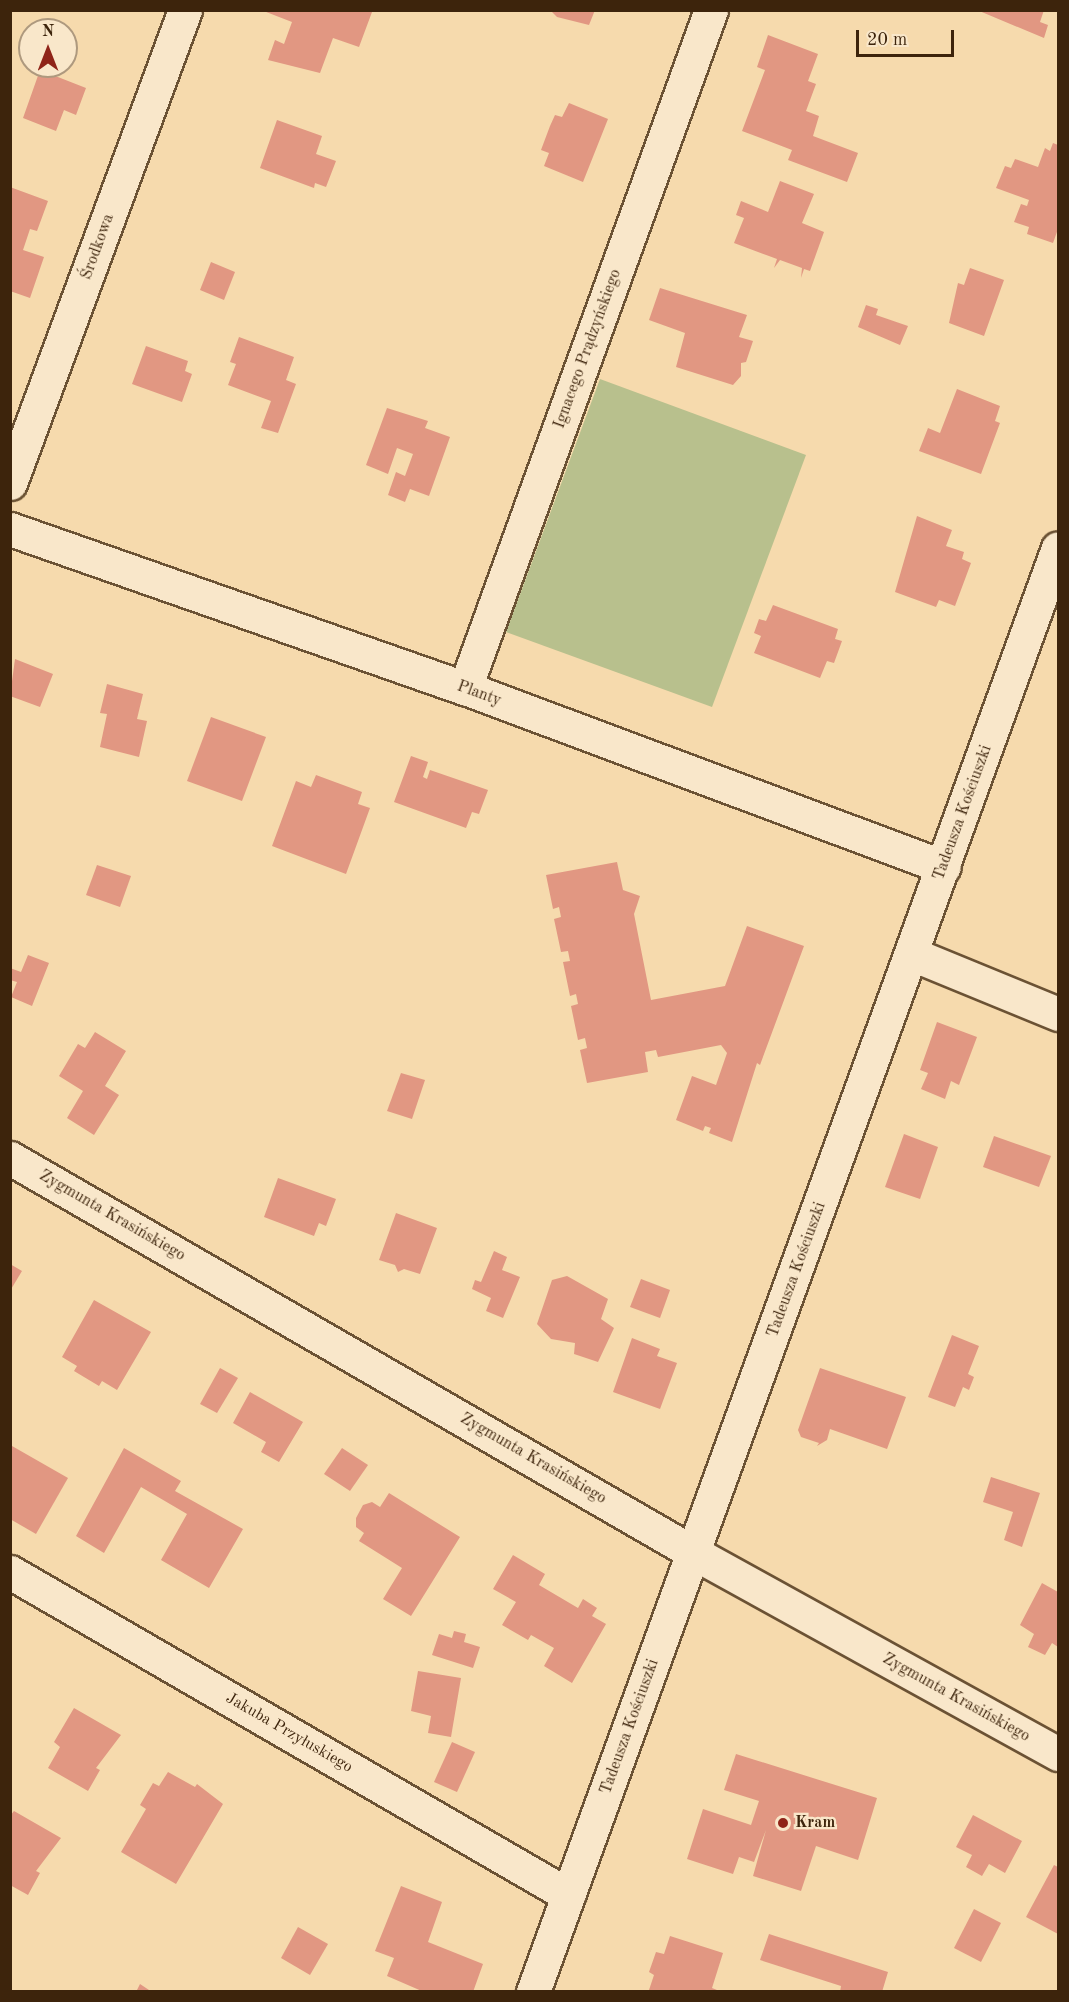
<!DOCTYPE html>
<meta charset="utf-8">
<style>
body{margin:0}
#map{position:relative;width:1069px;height:2002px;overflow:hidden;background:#f6daad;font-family:"Old Standard TT",serif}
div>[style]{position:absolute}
.green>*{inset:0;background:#b8c08d}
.building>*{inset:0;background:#e19782}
.roads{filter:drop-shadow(2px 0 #6b5234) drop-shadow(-2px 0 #6b5234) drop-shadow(0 2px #6b5234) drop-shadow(0 -2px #6b5234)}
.street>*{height:33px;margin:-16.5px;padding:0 16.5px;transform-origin:16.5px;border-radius:16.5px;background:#f9e7ca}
.dots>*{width:16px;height:16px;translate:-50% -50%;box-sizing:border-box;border:3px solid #f9e7ca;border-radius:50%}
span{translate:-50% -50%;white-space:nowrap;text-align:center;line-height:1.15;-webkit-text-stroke:4.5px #f9e7ca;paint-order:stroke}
.street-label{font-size:16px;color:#3d240c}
.poi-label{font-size:16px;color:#3d240c;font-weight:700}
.left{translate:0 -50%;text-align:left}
.frame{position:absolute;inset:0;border:12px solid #3d240c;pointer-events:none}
.north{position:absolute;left:18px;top:18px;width:60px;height:60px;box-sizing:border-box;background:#f9e7ca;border:2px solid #ae997e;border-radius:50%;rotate:0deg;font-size:16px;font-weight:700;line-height:24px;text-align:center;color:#3d240c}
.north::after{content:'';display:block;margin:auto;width:21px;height:27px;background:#8f2418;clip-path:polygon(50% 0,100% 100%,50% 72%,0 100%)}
.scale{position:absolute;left:856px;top:30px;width:98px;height:27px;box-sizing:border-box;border:3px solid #3d240c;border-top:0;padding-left:8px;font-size:18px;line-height:21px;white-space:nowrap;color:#3d240c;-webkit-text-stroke:4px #f9e7ca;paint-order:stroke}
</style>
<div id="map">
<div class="green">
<div style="clip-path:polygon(600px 379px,806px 455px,712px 707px,506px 632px)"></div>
</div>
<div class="building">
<div style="clip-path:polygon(261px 10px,368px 10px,372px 12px,359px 47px,333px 38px,320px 73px,268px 60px,275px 40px,284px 44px,292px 22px)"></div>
<div style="clip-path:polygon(550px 10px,595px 10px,589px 25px,557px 17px)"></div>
<div style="clip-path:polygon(977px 10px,1044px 10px,1040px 22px,1048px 25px,1044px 38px)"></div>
<div style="clip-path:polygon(768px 35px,818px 54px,808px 81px,816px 84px,806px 111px,819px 116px,813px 136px,858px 153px,847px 182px,788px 160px,792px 150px,742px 131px,765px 70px,757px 67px)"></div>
<div style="clip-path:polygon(40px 70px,86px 88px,76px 115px,64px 110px,56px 131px,23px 118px)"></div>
<div style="clip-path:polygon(569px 103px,608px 119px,583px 182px,544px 166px,549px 153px,541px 150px,550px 126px,555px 115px,562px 117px)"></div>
<div style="clip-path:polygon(277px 120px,322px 136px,316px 154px,336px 161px,326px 187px,315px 183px,314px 188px,260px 168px)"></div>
<div style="clip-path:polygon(1053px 143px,1058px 145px,1058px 229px,1053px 243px,1027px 234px,1029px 227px,1014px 222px,1021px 204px,1027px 206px,1029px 200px,996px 188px,1005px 166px,1011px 168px,1015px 159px,1038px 167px,1045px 148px,1050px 151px)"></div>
<div style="clip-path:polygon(780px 181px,814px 194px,802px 223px,824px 232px,810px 271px,804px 269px,801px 278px,802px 268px,780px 260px,774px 268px,777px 259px,734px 243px,744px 218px,736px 215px,741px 201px,768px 212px)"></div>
<div style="clip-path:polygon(10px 187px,48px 201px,37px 231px,30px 229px,23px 250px,44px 257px,30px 298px,10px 291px)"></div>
<div style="clip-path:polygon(211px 262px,235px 272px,224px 300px,200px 290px)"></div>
<div style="clip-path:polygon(970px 268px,1004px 280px,984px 336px,949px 323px,958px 283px,964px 285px)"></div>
<div style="clip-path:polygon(660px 288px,747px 315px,739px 337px,753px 341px,746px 362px,741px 363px,741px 376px,733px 385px,676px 367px,685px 333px,649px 320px)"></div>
<div style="clip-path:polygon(866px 305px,878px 309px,876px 315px,908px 326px,900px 345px,858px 327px)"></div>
<div style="clip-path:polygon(239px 337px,294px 357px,286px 380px,296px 384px,278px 433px,261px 428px,271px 401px,228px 385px,236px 364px,230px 362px)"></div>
<div style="clip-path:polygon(146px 346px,188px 361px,185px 371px,192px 374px,182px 402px,132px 384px)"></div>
<div style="clip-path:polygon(957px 389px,1000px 406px,995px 421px,1000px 423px,981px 474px,919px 451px,928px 428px,940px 433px)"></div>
<div style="clip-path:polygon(387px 408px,428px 421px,425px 428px,450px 437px,429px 496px,410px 489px,405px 502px,388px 495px,396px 472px,405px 476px,413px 454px,397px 448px,388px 474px,366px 465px)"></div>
<div style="clip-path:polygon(917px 516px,952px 530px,946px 546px,964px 552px,962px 559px,971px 563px,955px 606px,939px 600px,936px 607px,895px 592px)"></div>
<div style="clip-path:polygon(773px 605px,838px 629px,835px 639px,842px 641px,834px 663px,827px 661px,820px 678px,754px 653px,761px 636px,754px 633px,759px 619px,766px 621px)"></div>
<div style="clip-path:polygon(15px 659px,53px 674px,40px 707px,10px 696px)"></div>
<div style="clip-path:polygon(107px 684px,143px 694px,137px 719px,147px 721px,139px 757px,100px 747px,107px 714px,100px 713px)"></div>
<div style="clip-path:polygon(211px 717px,266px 737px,242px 801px,187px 781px)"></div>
<div style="clip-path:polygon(411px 756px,428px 762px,423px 777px,427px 779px,430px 770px,488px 790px,479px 814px,472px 812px,466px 828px,394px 802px)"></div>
<div style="clip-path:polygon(316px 775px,362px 792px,358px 804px,370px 808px,346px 874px,272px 846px,296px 781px,311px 787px)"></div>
<div style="clip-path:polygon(617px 862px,623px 890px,640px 896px,634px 914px,651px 1000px,725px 986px,747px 926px,804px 946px,760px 1065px,757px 1063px,732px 1142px,709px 1133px,711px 1128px,705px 1126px,703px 1131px,676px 1120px,692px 1076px,716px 1085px,727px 1053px,721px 1045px,658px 1057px,656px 1050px,645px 1052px,648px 1072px,587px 1083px,580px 1050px,587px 1048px,585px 1038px,578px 1040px,571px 1006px,578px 1004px,576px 994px,570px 996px,563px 962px,570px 961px,568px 951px,561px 952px,554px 919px,561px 917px,559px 907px,553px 909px,546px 875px)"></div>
<div style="clip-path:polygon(97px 865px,131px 876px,120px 907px,86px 895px)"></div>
<div style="clip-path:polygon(28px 955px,49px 963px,32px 1006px,11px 997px,17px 982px,10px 980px,10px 968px,21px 972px)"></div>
<div style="clip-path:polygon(937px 1022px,977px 1037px,959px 1085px,951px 1081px,945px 1099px,921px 1089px,928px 1073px,920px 1070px)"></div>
<div style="clip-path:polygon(95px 1032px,126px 1051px,105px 1086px,119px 1095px,94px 1135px,67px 1118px,83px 1091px,59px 1076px,78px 1044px,85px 1048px)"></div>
<div style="clip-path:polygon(401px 1073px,425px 1080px,412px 1119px,387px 1111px)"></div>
<div style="clip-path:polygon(904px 1134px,938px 1147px,920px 1199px,885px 1187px)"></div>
<div style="clip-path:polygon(994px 1136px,1051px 1156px,1039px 1187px,983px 1167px)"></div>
<div style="clip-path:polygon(278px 1178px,336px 1199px,326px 1226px,319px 1223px,314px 1236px,264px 1217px)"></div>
<div style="clip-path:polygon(396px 1213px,437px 1228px,420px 1274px,404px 1269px,398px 1272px,395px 1265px,379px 1260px)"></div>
<div style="clip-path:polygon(494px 1251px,507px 1257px,502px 1270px,520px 1277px,503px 1318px,486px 1311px,491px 1298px,472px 1289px,475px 1280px,481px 1282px)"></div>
<div style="clip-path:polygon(10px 1264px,22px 1271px,10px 1291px)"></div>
<div style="clip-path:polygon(567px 1276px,608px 1299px,601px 1319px,614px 1328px,598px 1362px,574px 1354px,575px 1343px,551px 1339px,537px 1324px,552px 1280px)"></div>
<div style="clip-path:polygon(641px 1279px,670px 1290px,660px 1318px,630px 1307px)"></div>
<div style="clip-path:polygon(94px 1300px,151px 1332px,117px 1390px,102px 1381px,99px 1386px,74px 1371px,77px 1366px,62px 1357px)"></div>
<div style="clip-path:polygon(952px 1335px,979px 1346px,968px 1374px,974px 1377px,969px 1390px,963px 1387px,955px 1407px,928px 1397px)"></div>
<div style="clip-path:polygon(632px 1338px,660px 1349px,657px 1356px,677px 1363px,660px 1409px,613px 1392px)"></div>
<div style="clip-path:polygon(220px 1368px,238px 1378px,217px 1413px,200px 1404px)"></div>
<div style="clip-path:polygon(820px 1368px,906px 1397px,887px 1449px,830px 1429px,827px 1440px,817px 1446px,819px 1443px,801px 1437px,798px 1430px)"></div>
<div style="clip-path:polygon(250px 1392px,303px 1422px,279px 1462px,261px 1452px,266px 1442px,233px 1423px)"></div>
<div style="clip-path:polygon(12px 1446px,68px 1478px,36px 1534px,10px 1519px)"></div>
<div style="clip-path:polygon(124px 1448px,181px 1481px,175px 1491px,243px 1529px,209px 1588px,161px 1560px,187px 1514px,141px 1487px,104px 1553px,76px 1536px)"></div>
<div style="clip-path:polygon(342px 1448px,368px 1465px,350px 1491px,324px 1474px)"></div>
<div style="clip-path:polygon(991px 1477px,1040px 1493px,1022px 1547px,1004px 1540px,1013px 1512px,983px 1502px)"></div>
<div style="clip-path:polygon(389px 1493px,460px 1537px,411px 1616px,383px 1599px,402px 1568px,359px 1541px,364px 1533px,356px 1527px,356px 1518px,363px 1505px,372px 1502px,380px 1507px)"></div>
<div style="clip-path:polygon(513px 1555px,545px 1574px,539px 1585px,578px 1608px,583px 1599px,597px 1608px,592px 1616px,606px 1624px,572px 1683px,544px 1666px,554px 1648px,531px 1635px,528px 1640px,502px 1625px,516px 1602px,493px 1589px)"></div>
<div style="clip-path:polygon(1042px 1583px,1058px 1592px,1058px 1647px,1052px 1643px,1045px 1655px,1028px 1647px,1034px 1634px,1020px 1625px)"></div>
<div style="clip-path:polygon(454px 1631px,466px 1634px,464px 1642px,480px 1647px,473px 1668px,432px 1655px,439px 1634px,452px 1638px)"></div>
<div style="clip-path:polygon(418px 1671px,461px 1678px,451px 1737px,428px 1733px,431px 1716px,411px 1711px)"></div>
<div style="clip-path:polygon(74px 1708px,121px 1735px,96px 1768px,100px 1770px,88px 1791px,48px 1768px,60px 1747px,54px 1742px)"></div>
<div style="clip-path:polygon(452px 1742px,475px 1752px,457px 1792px,434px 1782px)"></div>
<div style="clip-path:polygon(736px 1754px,877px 1798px,858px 1860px,816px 1846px,801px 1891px,753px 1876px,766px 1830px,754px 1862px,739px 1857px,733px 1874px,687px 1859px,703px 1809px,751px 1825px,759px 1801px,724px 1790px)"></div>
<div style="clip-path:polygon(168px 1772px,195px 1787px,197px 1784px,223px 1804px,176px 1884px,121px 1852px,146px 1809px,140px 1805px,153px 1783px,159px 1786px)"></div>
<div style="clip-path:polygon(14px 1811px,61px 1838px,36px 1871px,40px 1873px,28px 1895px,10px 1885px,10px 1816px)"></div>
<div style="clip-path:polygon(973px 1815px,1022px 1841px,1005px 1873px,989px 1864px,982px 1876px,966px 1867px,972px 1855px,956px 1847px)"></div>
<div style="clip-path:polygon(1054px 1865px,1058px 1867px,1058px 1934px,1026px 1917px)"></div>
<div style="clip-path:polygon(401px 1886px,442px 1902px,428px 1942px,483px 1964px,473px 1992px,424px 1992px,387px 1976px,394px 1958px,375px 1951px)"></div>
<div style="clip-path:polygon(974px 1909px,1001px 1923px,981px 1962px,954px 1948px)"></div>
<div style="clip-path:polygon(298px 1927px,328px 1944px,310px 1975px,281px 1958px)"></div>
<div style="clip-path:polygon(769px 1934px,888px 1972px,882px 1992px,840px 1992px,841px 1986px,760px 1960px)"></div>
<div style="clip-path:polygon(670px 1936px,723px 1953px,712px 1988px,722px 1992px,649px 1990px,654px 1975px,649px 1972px,656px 1952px,664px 1954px)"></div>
<div style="clip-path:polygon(140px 1984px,152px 1992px,136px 1992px)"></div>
</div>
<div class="roads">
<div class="street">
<div style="left:10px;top:483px;width:504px;rotate:-69.7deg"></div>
<div style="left:10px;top:529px;width:482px;rotate:19.3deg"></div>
<div style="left:465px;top:688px;width:511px;rotate:20.49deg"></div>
<div style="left:465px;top:688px;width:721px;rotate:-70.06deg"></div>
<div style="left:912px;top:954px;width:158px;rotate:22.3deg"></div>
<div style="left:10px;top:1158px;width:790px;rotate:30.01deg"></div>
<div style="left:694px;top:1553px;width:416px;rotate:28.9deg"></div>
<div style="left:10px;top:1572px;width:645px;rotate:30.06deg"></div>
<div style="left:533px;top:1992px;width:1536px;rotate:-70.02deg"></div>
</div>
</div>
<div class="dots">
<div style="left:783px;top:1823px;background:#8f2418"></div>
</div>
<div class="street-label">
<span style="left:98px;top:247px;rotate:-70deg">Środkowa</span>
<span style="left:588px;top:349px;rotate:-70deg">Ignacego Prądzyńskiego</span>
<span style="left:479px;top:694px;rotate:20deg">Planty</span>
<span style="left:963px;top:813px;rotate:-70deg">Tadeusza Kościuszki</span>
<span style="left:112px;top:1216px;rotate:30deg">Zygmunta Krasińskiego</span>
<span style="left:797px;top:1270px;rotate:-70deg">Tadeusza Kościuszki</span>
<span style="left:533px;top:1459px;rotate:30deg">Zygmunta Krasińskiego</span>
<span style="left:956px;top:1698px;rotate:29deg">Zygmunta Krasińskiego</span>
<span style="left:630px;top:1727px;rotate:-70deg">Tadeusza Kościuszki</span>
<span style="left:289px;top:1733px;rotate:30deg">Jakuba Przyłuskiego</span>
</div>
<div class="poi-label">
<span class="left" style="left:795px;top:1823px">Kram</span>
</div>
<div class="frame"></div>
<div class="north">N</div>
<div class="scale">20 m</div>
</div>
